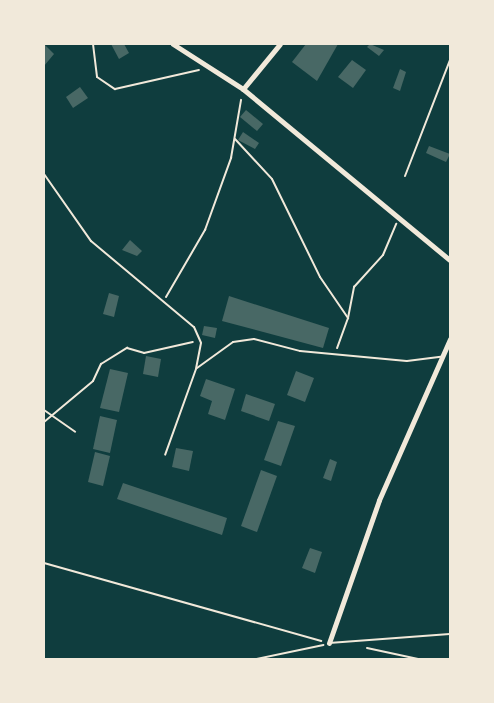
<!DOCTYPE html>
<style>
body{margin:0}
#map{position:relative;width:494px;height:703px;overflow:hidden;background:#0f3d3e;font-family:"Archivo Narrow",sans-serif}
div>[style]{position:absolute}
.building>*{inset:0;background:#486865}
.path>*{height:2px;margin:-1px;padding:0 1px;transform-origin:1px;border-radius:1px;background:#f1e9da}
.service>*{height:2px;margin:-1px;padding:0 1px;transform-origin:1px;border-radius:1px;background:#f1e9da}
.minor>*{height:5px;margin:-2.5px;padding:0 2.5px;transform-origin:2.5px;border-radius:2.5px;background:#f1e9da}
span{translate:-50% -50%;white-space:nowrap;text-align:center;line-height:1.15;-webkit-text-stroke:4.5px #f1e9da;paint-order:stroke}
.frame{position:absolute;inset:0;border:45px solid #f1e9da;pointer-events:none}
</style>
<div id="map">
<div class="building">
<div style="clip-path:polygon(44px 44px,54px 54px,44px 66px)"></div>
<div style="clip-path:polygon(111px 44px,124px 44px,129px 53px,119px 59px)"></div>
<div style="clip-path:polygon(306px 44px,338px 44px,317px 81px,292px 62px)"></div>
<div style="clip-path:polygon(370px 44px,384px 50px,379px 56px,367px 47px)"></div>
<div style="clip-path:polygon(352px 60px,366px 70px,353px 88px,338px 77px)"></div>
<div style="clip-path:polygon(400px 69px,406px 72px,400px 91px,393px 88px)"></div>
<div style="clip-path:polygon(80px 87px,88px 98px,73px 108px,66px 97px)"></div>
<div style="clip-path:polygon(246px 110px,263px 124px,257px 131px,240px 117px)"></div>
<div style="clip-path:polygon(243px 132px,259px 143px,255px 149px,238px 140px)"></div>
<div style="clip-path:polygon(429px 146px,450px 154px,446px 162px,426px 153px)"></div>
<div style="clip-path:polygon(130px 240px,142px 251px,137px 256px,122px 250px)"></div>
<div style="clip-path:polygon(109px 293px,119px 296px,114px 317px,103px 314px)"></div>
<div style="clip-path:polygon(229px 296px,329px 328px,323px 348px,222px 321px)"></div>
<div style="clip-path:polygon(204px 326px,217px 328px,215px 338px,202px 335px)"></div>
<div style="clip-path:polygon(146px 356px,161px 359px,158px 377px,143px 374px)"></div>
<div style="clip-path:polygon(110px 369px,128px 373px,119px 412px,100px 408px)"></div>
<div style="clip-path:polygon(296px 371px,314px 378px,305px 402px,287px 395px)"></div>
<div style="clip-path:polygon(206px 379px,235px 389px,225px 420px,208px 414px,212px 401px,200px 396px)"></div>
<div style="clip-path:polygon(246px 394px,275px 404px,269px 421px,241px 411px)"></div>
<div style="clip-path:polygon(100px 416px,117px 420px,110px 453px,93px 449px)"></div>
<div style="clip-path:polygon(278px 421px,295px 426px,281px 466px,264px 460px)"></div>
<div style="clip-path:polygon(176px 448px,193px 451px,189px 471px,172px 467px)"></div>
<div style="clip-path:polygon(95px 452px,110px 456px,103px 486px,88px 482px)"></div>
<div style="clip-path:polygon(330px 459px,337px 462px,331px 481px,323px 478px)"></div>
<div style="clip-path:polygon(261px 470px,277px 476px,257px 532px,241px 526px)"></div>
<div style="clip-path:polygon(123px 483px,227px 518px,222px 535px,117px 499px)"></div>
<div style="clip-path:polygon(310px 548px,322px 552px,315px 573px,302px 568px)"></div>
</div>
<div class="path">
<div style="left:93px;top:44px;width:33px;rotate:83deg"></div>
<div style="left:97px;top:77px;width:22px;rotate:34deg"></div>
<div style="left:115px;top:89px;width:86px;rotate:-12.7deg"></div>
<div style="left:234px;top:44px;width:34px"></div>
<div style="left:235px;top:139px;width:54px;rotate:47.2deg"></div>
<div style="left:272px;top:179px;width:109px;rotate:63.9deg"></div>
<div style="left:320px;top:277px;width:50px;rotate:55.7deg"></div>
<div style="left:348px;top:318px;width:32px;rotate:110deg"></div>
<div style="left:166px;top:297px;width:78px;rotate:-59.8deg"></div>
<div style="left:205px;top:230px;width:77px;rotate:-70.1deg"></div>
<div style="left:231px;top:158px;width:59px;rotate:-80.2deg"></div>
<div style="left:348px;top:318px;width:32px;rotate:-79deg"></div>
<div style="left:354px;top:287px;width:43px;rotate:-47.8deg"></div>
<div style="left:383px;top:255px;width:34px;rotate:-67deg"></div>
<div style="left:44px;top:410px;width:38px;rotate:35deg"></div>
<div style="left:44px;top:422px;width:64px;rotate:-39.9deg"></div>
<div style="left:93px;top:381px;width:19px;rotate:-65deg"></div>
<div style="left:101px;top:364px;width:31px;rotate:-32deg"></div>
<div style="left:127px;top:348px;width:18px;rotate:16deg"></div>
<div style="left:144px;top:353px;width:50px;rotate:-12.7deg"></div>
<div style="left:44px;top:563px;width:288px;rotate:15.7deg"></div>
<div style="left:367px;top:648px;width:57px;rotate:12.1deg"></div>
<div style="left:252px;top:660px;width:73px;rotate:-11.9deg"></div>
</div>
<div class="service">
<div style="left:44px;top:174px;width:82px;rotate:55deg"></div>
<div style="left:91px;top:241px;width:134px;rotate:39.9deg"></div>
<div style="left:194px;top:327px;width:17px;rotate:66deg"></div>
<div style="left:201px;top:343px;width:26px;rotate:101deg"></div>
<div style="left:196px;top:369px;width:91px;rotate:109.8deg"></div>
<div style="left:405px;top:176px;width:124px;rotate:-68.8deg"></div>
<div style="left:197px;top:368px;width:44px;rotate:-35.8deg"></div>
<div style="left:233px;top:342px;width:21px;rotate:-8deg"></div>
<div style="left:254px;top:339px;width:48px;rotate:14.6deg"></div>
<div style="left:300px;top:351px;width:107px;rotate:5.3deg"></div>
<div style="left:407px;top:361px;width:34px;rotate:-7deg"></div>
<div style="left:329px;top:643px;width:121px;rotate:-4.3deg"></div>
</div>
<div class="minor">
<div style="left:173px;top:44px;width:83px;rotate:32.7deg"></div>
<div style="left:243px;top:89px;width:268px;rotate:39.6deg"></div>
<div style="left:243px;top:89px;width:58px;rotate:-50.6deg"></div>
<div style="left:329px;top:643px;width:151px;rotate:-70.7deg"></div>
<div style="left:379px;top:500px;width:176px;rotate:-66.2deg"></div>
</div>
<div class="frame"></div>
</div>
